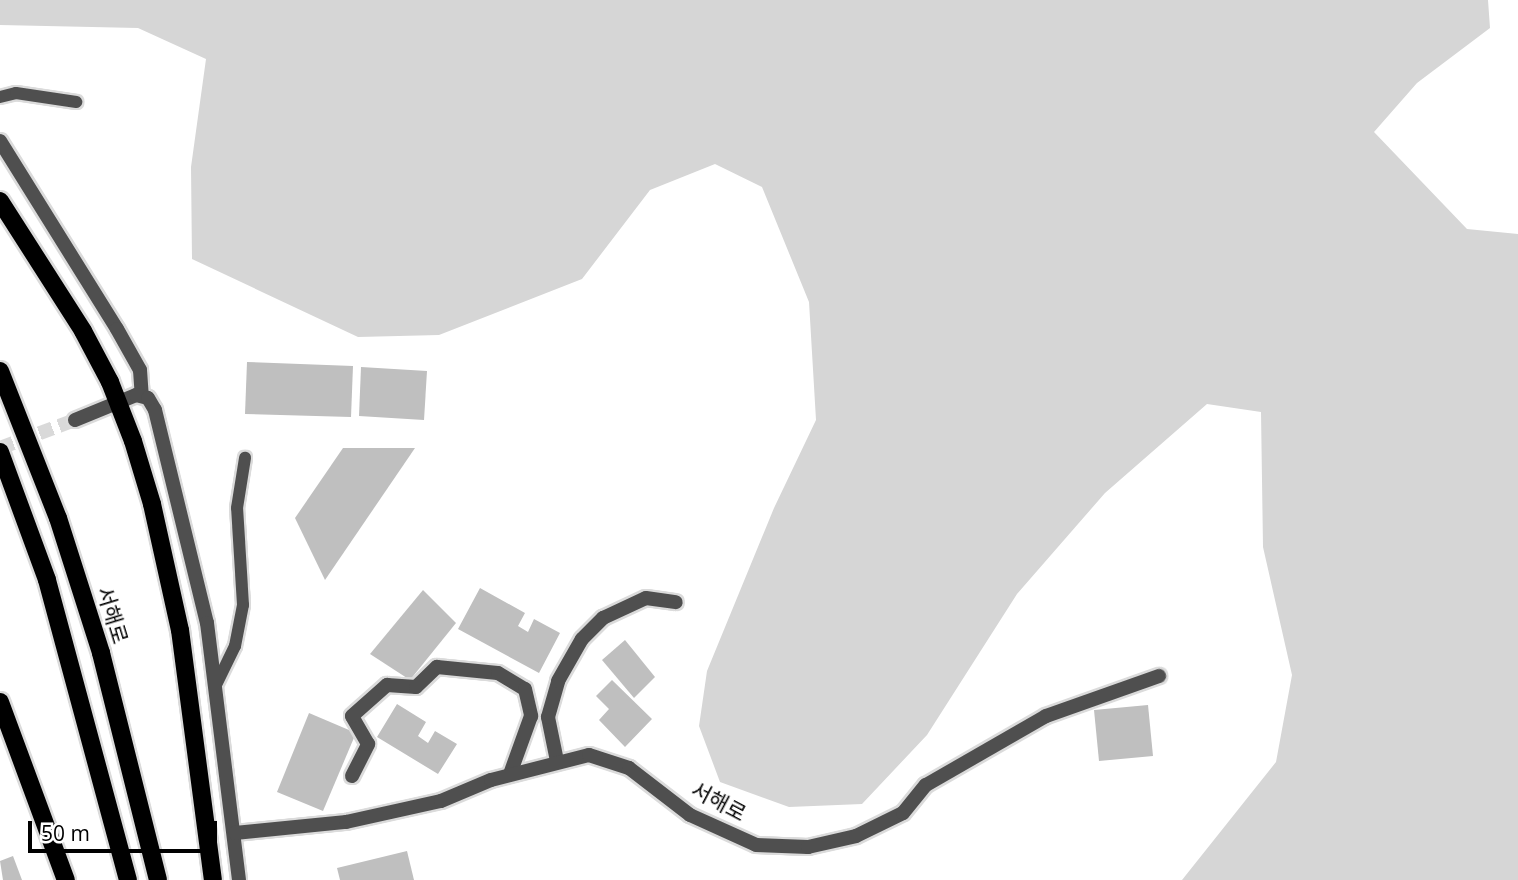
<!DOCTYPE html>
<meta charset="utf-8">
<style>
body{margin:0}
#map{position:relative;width:1518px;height:880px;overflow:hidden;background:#fff;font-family:"Open Sans","Noto Sans KR",sans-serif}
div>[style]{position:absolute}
.green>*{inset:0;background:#d6d6d6}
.building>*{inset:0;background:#bfbfbf}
.minor-tunnel>*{height:14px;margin-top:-7px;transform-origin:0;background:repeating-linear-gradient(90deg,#d9d9d9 0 14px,transparent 0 21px)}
.roads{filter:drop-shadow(2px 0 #dbdbdb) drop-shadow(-2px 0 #dbdbdb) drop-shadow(0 2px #dbdbdb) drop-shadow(0 -2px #dbdbdb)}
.service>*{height:12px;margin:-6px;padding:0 6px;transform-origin:6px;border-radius:6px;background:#4f4f4f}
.minor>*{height:14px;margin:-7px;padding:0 7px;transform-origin:7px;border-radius:7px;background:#4f4f4f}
.primary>*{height:18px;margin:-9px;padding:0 9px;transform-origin:9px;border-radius:9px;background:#000}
span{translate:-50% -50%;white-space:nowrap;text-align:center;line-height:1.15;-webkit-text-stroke:5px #fff;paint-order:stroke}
.street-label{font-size:21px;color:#000}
.scale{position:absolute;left:28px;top:821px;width:189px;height:32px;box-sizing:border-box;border:4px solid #000;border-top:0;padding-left:9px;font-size:21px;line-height:24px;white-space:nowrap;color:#000;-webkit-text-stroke:5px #fff;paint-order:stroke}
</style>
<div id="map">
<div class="green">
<div style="clip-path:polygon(0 0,1488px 0,1490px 28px,1417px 83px,1374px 132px,1467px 229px,1518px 234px,1518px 880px,1182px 880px,1276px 762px,1292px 675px,1263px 547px,1261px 412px,1207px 404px,1105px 493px,1017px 594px,927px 735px,862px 804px,789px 807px,720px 782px,699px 726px,707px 671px,774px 508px,816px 420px,809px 302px,762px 187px,715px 164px,650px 190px,582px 279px,439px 335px,358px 337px,192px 259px,191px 167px,206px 59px,138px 28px,0 25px)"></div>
</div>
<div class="building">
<div style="clip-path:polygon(247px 362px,353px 366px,351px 417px,245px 414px)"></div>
<div style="clip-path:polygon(361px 367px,427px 371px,424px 420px,359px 416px)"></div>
<div style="clip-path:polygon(343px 448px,415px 448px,325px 580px,295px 518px)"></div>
<div style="clip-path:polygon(480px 588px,525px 613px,518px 626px,528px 632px,534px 619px,560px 633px,539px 673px,458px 629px)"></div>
<div style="clip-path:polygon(423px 590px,456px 623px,410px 680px,370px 654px)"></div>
<div style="clip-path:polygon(625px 640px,655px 677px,634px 698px,602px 660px)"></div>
<div style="clip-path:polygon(612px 680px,652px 719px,625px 747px,599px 720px,609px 709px,596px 696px)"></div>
<div style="clip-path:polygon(397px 704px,426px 722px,418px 736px,428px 743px,435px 731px,457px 744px,438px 774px,377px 737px)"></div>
<div style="clip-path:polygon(1148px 705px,1153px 756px,1099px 761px,1094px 710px)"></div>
<div style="clip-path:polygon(309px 713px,356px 733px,323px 811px,277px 792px)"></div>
<div style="clip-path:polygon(407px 851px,414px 880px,340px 880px,337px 868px)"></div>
<div style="clip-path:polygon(13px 856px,22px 880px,3px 880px,0 861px)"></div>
</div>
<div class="minor-tunnel">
<div style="left:0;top:448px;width:80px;rotate:-20.5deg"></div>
</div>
<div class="roads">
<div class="service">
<div style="left:0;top:97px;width:16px;rotate:-14deg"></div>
<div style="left:16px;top:93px;width:61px;rotate:8.5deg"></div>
<div style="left:217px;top:683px;width:41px;rotate:-64.1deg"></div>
<div style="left:235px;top:646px;width:42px;rotate:-79deg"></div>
<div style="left:243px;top:605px;width:97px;rotate:-93.5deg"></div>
<div style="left:237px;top:508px;width:51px;rotate:-80.9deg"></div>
</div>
<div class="minor">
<div style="left:0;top:141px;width:221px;rotate:58.1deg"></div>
<div style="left:117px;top:329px;width:47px;rotate:60.7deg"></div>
<div style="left:140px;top:370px;width:26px;rotate:86deg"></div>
<div style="left:75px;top:420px;width:66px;rotate:-22.3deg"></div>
<div style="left:136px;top:395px;width:12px;rotate:14deg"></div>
<div style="left:148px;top:398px;width:14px;rotate:60deg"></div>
<div style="left:155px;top:410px;width:219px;rotate:76.3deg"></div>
<div style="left:207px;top:623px;width:259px;rotate:82.9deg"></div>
<div style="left:557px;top:761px;width:45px;rotate:-101.6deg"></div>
<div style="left:548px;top:717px;width:37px;rotate:-74deg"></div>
<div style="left:558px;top:681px;width:48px;rotate:-60.3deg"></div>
<div style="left:582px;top:639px;width:30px;rotate:-45deg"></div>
<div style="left:603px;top:618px;width:47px;rotate:-24.9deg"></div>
<div style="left:646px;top:598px;width:30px;rotate:8deg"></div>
<div style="left:352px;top:776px;width:36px;rotate:-63deg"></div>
<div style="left:368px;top:744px;width:32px;rotate:-120deg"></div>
<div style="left:352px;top:716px;width:47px;rotate:-41.5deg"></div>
<div style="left:387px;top:685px;width:29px;rotate:4deg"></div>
<div style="left:416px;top:687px;width:29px;rotate:-44deg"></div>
<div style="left:437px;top:667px;width:61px;rotate:5.6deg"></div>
<div style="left:498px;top:673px;width:31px;rotate:31deg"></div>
<div style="left:525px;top:689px;width:28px;rotate:77deg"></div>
<div style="left:531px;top:716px;width:62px;rotate:109.9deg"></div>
<div style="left:235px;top:833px;width:112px;rotate:-5.7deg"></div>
<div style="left:346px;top:822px;width:97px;rotate:-12.5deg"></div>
<div style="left:441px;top:801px;width:54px;rotate:-22.8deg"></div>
<div style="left:491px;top:780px;width:101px;rotate:-14.3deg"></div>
<div style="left:589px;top:755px;width:42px;rotate:18deg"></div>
<div style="left:629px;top:768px;width:77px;rotate:37.6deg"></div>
<div style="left:690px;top:815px;width:72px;rotate:24.4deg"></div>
<div style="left:756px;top:845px;width:52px;rotate:2.2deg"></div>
<div style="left:808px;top:847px;width:49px;rotate:-12.9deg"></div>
<div style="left:856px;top:836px;width:52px;rotate:-26.1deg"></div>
<div style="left:903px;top:813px;width:36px;rotate:-51deg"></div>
<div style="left:926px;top:785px;width:138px;rotate:-29.9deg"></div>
<div style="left:1046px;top:716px;width:120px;rotate:-19.5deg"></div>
</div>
<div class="primary">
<div style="left:0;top:201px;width:154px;rotate:57.4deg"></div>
<div style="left:83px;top:331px;width:58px;rotate:62.1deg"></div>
<div style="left:110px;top:382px;width:63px;rotate:68.7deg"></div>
<div style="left:133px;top:441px;width:66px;rotate:73.2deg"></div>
<div style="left:152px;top:504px;width:129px;rotate:77.5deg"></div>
<div style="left:180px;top:630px;width:252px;rotate:82.5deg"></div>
<div style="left:0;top:371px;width:158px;rotate:68.5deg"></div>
<div style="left:58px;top:518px;width:142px;rotate:72.3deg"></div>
<div style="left:101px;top:653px;width:234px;rotate:75.9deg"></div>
<div style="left:0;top:452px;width:136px;rotate:69.8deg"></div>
<div style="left:47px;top:580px;width:311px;rotate:74.9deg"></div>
<div style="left:0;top:702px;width:190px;rotate:69.7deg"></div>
</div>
</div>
<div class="street-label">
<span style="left:113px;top:615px;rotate:73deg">서해로</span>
<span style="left:719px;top:801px;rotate:28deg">서해로</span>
</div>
<div class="scale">50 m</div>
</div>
